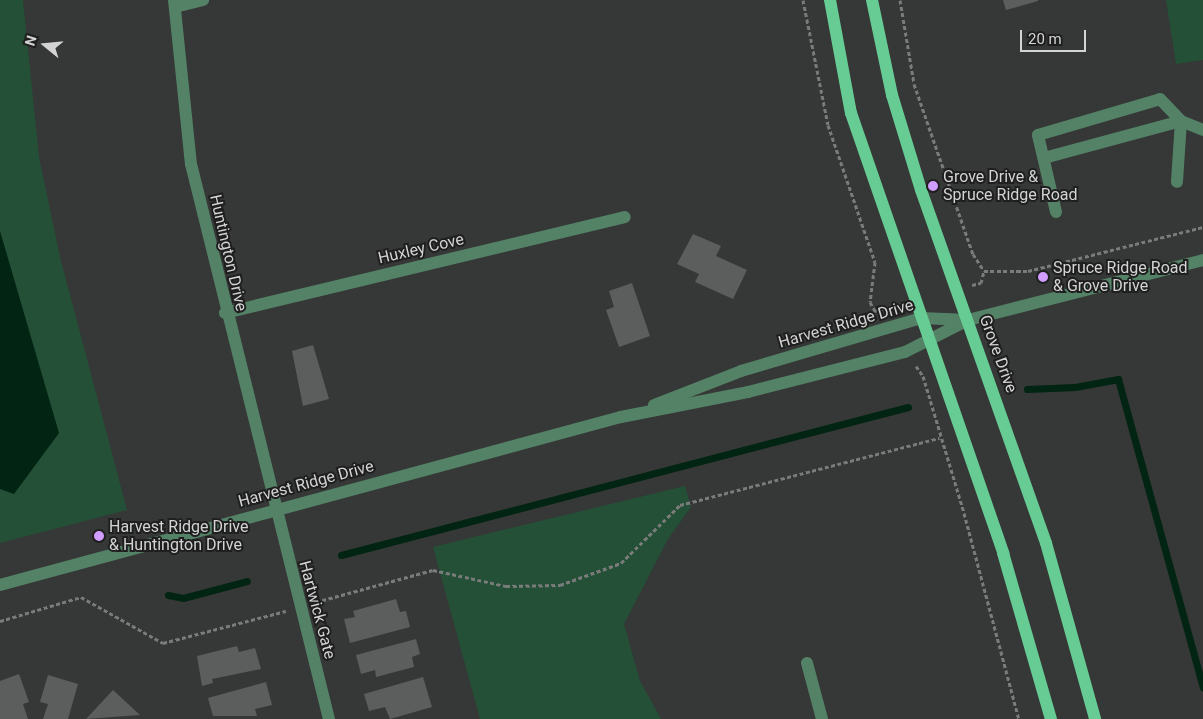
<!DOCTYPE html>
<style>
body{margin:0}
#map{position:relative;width:1203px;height:719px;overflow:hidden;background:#353836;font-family:Roboto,sans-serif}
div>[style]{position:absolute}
.green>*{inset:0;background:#245037}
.water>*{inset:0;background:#012413}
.stream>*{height:7px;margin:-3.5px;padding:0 3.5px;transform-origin:3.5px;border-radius:3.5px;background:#012413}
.building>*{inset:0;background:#5b5e5c}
.path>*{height:3px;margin-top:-1.5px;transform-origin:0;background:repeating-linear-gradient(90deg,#797c7a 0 4px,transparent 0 6.5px)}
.minor>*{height:12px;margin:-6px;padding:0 6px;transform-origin:6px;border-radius:6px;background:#548267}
.major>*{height:12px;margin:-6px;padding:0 6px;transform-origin:6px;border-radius:6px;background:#67cc94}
.dots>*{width:14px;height:14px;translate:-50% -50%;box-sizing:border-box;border:2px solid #1e1f1e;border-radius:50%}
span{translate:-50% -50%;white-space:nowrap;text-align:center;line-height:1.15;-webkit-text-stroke:4px #1e1f1e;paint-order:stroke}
.poi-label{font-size:16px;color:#d3d4d3}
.left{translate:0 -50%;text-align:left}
.street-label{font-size:16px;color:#d3d4d3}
.north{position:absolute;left:20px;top:20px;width:50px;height:50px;-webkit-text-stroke:4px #1e1f1e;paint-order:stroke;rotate:287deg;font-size:14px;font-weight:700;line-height:20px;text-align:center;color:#d3d4d3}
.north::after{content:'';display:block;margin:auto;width:18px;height:22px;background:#d3d4d3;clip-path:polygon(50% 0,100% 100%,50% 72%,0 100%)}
.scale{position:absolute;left:1020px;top:30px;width:66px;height:22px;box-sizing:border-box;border:2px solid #d3d4d3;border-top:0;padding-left:6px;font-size:15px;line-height:18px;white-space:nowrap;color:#d3d4d3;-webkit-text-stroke:4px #1e1f1e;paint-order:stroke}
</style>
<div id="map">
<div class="green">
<div style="clip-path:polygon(0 0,23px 0,39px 157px,60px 257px,127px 510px,0 543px)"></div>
<div style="clip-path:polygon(1166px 0,1203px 0,1203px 60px,1176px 64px)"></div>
<div style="clip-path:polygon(685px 486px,691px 507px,668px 539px,624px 624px,640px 681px,661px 719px,480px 719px,433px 547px)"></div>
</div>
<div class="water">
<div style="clip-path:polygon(0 231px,59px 433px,14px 494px,0 489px)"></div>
</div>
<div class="stream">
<div style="left:1027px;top:389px;width:48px;rotate:-2.4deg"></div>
<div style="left:1075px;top:387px;width:44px;rotate:-10.5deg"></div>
<div style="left:1118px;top:379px;width:320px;rotate:74.6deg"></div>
<div style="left:341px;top:555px;width:586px;rotate:-14.63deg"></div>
<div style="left:168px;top:595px;width:15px;rotate:11deg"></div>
<div style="left:183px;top:598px;width:66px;rotate:-14.9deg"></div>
</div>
<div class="building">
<div style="clip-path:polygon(1003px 0,1038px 0,1038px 1px,1006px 10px)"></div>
<div style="clip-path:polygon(693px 234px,721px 246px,716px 256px,747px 270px,733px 299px,695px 282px,699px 274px,677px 264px)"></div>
<div style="clip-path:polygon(632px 283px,650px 336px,619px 347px,606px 310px,614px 307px,609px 291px)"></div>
<div style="clip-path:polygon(313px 345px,329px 399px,303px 406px,292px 351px)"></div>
<div style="clip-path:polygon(396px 599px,400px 612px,406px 611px,410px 627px,350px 643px,344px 619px,355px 617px,353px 611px)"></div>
<div style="clip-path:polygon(416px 639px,420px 654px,412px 657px,414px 667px,376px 677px,375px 670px,361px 674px,356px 655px)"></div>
<div style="clip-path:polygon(237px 646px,239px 652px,255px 648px,261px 669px,212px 679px,213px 683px,202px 686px,197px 656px)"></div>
<div style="clip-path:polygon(19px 674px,29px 702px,23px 704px,28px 719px,0 719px,0 681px)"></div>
<div style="clip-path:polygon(48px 675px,78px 684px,68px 719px,43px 719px,48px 704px,40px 702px)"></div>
<div style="clip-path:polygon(423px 677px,432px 707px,390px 719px,385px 707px,369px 711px,364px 694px)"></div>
<div style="clip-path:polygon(266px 682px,272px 705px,255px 709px,257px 716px,213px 716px,208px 698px)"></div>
<div style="clip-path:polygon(113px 690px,140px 715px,86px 719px)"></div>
</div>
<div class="path">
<div style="left:803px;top:0;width:127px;rotate:78.7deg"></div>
<div style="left:828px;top:125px;width:145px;rotate:71.1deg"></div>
<div style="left:875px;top:262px;width:40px;rotate:97.1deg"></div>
<div style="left:870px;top:302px;width:13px;rotate:61deg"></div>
<div style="left:900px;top:0;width:85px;rotate:80.5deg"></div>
<div style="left:914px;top:84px;width:180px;rotate:70.9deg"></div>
<div style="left:973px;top:254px;width:20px;rotate:57deg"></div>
<div style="left:972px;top:285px;width:9px;rotate:-13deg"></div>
<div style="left:981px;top:283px;width:12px;rotate:-76deg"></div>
<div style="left:984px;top:271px;width:44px"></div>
<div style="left:1028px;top:271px;width:180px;rotate:-14.1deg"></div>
<div style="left:874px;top:311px;width:28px;rotate:-15deg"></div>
<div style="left:916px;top:366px;width:12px;rotate:55deg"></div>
<div style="left:923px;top:376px;width:143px;rotate:73.3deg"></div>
<div style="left:964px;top:513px;width:213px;rotate:75.1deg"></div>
<div style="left:316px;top:602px;width:121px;rotate:-15.3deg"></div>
<div style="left:433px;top:570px;width:75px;rotate:12.4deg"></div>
<div style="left:506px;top:586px;width:54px;rotate:-1.1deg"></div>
<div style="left:560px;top:585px;width:65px;rotate:-19.8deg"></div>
<div style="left:621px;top:563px;width:83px;rotate:-44.5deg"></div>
<div style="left:680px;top:505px;width:268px;rotate:-14.5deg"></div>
<div style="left:0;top:621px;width:84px;rotate:-16.5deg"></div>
<div style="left:81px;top:597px;width:94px;rotate:29.3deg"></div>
<div style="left:163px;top:643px;width:127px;rotate:-14.6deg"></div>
</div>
<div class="minor">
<div style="left:174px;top:0;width:165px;rotate:84.1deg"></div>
<div style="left:191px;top:164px;width:572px;rotate:76.04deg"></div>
<div style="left:175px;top:7px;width:29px;rotate:-14deg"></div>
<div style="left:1044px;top:158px;width:142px;rotate:-15.1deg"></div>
<div style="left:1181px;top:121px;width:24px;rotate:22deg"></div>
<div style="left:1056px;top:212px;width:79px;rotate:-103.2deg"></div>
<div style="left:1038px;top:135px;width:127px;rotate:-16.4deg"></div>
<div style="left:1160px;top:99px;width:30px;rotate:46deg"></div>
<div style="left:1181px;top:121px;width:61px;rotate:93.8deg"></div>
<div style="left:225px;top:313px;width:411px;rotate:-13.5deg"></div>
<div style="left:654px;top:405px;width:93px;rotate:-21.3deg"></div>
<div style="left:741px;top:371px;width:188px;rotate:-16.4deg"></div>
<div style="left:921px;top:318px;width:47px;rotate:2.4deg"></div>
<div style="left:0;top:585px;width:643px;rotate:-15.14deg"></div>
<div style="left:621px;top:417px;width:129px;rotate:-11.1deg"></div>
<div style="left:748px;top:392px;width:162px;rotate:-14.3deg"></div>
<div style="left:905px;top:352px;width:71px;rotate:-26.9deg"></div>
<div style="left:968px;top:320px;width:243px;rotate:-14.3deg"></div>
<div style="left:807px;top:663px;width:58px;rotate:75deg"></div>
</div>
<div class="major">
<div style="left:830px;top:0;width:115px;rotate:79.5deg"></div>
<div style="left:851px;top:113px;width:466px;rotate:70.9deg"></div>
<div style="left:1003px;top:553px;width:173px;rotate:73.9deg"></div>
<div style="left:872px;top:0;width:97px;rotate:78.1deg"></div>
<div style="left:892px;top:95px;width:99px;rotate:73deg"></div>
<div style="left:921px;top:190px;width:374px;rotate:70.5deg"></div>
<div style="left:1046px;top:543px;width:183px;rotate:74.4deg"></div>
</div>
<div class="dots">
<div style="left:933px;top:186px;background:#d09dff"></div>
<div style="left:1043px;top:277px;background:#d09dff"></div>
<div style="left:99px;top:536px;background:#d09dff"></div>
</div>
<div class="poi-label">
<span class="left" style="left:943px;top:186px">Grove Drive &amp;<br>Spruce Ridge Road</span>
<span class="left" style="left:1053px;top:277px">Spruce Ridge Road<br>&amp; Grove Drive</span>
<span class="left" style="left:109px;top:536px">Harvest Ridge Drive<br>&amp; Huntington Drive</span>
</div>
<div class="street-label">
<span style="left:421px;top:249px;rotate:-13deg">Huxley Cove</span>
<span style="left:228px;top:253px;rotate:77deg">Huntington Drive</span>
<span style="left:846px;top:324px;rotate:-16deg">Harvest Ridge Drive</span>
<span style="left:998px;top:354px;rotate:70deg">Grove Drive</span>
<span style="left:306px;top:484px;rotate:-15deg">Harvest Ridge Drive</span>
<span style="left:317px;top:610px;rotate:75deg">Hartwick Gate</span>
</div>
<div class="north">N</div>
<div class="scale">20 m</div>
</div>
